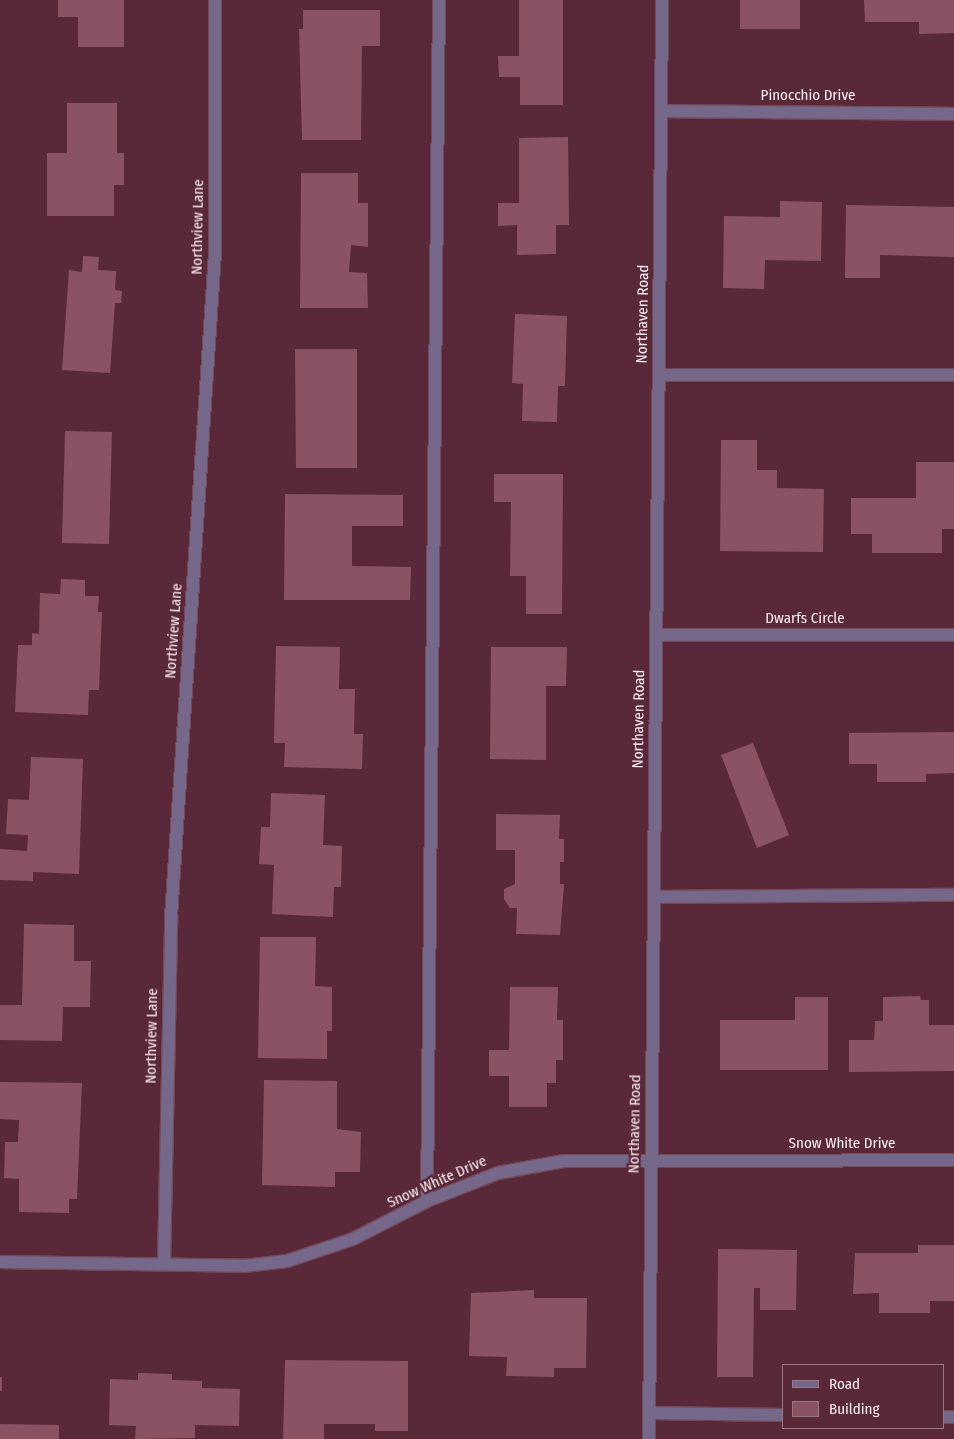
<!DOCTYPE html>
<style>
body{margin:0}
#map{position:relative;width:954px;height:1439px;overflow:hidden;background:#5a2939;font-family:"Fira Sans Condensed",sans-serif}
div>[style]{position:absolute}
.building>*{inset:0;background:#895363}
.roads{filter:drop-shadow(1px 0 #744956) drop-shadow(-1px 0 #744956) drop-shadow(0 1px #744956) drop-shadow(0 -1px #744956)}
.service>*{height:12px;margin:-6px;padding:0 6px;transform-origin:6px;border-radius:6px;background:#75688a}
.minor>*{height:12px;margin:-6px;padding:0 6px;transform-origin:6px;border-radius:6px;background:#75688a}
.tertiary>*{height:12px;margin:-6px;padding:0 6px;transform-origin:6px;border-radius:6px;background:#75688a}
span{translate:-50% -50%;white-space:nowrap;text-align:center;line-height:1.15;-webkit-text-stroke:4.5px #5a2939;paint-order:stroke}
.street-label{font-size:15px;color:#fbeef1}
.legend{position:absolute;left:782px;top:1364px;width:162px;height:65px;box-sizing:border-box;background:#5a2939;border:1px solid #9a7883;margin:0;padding:6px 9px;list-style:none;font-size:15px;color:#fbeef1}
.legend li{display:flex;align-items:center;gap:10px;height:25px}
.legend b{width:25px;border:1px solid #9a7883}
</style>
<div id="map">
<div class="building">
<div style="clip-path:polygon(58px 0,124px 0,124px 47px,78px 47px,78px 17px,58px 17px)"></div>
<div style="clip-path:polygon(519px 0,563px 0,563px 105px,520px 105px,520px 77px,499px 77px,498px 56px,519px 56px)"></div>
<div style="clip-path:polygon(740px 0,800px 0,800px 29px,740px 29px)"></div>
<div style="clip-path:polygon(864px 0,954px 0,954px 33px,919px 34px,919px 22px,865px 22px)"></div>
<div style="clip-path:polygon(303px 10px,380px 10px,380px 46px,362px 46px,361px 140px,302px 140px,299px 29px,303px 29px)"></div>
<div style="clip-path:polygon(67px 103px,117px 103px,117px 153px,124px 153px,124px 185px,114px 185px,114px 216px,47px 216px,47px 153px,67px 153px)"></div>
<div style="clip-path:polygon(568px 137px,569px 225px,556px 225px,556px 254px,517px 255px,517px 225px,498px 226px,498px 203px,519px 203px,519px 138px)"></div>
<div style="clip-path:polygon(301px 173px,358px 173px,358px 203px,368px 203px,368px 247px,351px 245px,349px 272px,367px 273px,368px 308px,300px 308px)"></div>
<div style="clip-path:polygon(780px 201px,822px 202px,821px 261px,765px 260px,764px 289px,723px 288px,724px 216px,780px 217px)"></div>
<div style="clip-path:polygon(846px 205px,954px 207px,954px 257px,880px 255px,880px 278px,845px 278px)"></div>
<div style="clip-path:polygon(83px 256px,99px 257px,98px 270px,116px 271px,115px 290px,122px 291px,121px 303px,115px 303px,110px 373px,62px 370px,69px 270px,82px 272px)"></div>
<div style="clip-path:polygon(515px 314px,567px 316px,565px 386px,558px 386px,557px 422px,522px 421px,523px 384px,512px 383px)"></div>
<div style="clip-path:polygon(295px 349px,357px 349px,357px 468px,296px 468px)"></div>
<div style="clip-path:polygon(65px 431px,112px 432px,109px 544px,62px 543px)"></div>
<div style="clip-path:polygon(721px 440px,757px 440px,757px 470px,777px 470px,777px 488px,824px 489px,823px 552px,720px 551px)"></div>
<div style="clip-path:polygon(916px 462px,954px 462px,954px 529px,942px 529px,942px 553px,872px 553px,872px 534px,851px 534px,851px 498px,916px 498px)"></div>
<div style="clip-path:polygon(494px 474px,563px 474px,562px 614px,526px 614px,526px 576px,510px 576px,511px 502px,494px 502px)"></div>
<div style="clip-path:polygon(285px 494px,403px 495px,403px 526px,352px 526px,352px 566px,411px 567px,410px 600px,284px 600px)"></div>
<div style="clip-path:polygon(61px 579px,85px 580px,85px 596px,99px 596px,98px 612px,102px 612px,99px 690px,89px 690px,88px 715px,15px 712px,18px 645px,32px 645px,32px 633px,39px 634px,40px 593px,60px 594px)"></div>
<div style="clip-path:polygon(276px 646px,340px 647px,339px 689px,355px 689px,354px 734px,363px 734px,362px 769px,284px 767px,285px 743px,274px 743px)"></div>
<div style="clip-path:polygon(491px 647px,567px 647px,566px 686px,546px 686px,546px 760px,490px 759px)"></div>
<div style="clip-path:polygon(954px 732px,954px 773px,926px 774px,926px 782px,877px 782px,877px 764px,849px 764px,849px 733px)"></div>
<div style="clip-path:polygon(753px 743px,789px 835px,757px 848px,721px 755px)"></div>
<div style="clip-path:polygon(31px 757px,83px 759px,79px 874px,33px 872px,33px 881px,0 880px,0 849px,27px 851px,28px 835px,6px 834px,8px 799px,29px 800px)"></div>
<div style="clip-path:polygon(271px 793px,325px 795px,323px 845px,342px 846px,341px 887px,334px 887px,333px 917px,272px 914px,274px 865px,259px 864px,261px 827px,270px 827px)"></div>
<div style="clip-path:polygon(496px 814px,560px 815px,559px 839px,564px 839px,564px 862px,560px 862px,560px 884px,564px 884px,560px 935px,516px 934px,517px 908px,510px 908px,504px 899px,504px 889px,515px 884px,515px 850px,496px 850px)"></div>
<div style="clip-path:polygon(24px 924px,74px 925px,74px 961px,91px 961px,90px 1007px,63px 1007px,62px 1041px,0 1040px,0 1005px,22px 1005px)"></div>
<div style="clip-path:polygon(260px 937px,316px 937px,315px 986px,332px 987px,332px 1031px,327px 1031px,327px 1059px,258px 1058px)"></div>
<div style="clip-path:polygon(510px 987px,558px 987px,557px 1020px,563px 1020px,563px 1060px,556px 1060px,556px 1083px,547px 1083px,547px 1107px,509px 1107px,509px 1076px,489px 1076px,489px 1050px,509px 1050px)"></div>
<div style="clip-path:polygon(920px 996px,921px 1000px,929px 1000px,929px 1025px,954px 1025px,954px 1071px,849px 1072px,849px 1040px,874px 1040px,875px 1021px,883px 1021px,883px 997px)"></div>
<div style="clip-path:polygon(795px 997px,828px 997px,828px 1070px,720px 1070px,720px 1020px,795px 1020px)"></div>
<div style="clip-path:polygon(264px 1080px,337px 1081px,337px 1129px,361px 1132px,360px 1172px,335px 1172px,335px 1187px,262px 1185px)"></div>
<div style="clip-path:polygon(0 1082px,82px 1083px,77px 1199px,69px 1199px,69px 1213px,19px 1212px,19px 1179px,4px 1178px,5px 1142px,18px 1142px,19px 1120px,0 1119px)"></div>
<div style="clip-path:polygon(918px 1245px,954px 1245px,954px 1301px,930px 1301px,930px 1313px,879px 1313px,879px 1293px,853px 1294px,855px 1253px,918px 1253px)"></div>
<div style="clip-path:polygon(718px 1249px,797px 1250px,796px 1310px,760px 1310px,760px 1288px,754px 1288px,753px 1377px,717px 1377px)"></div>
<div style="clip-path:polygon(534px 1290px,534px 1298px,587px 1298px,586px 1368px,554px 1368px,554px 1377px,506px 1376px,507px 1357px,469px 1356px,471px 1293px)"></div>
<div style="clip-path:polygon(285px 1360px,408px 1361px,408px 1431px,375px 1431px,375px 1424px,324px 1424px,324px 1439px,283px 1439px)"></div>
<div style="clip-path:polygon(138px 1373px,172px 1374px,172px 1380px,202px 1381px,202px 1388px,240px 1389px,239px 1426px,195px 1425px,195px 1438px,135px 1439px,136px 1426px,109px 1425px,110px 1379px,138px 1380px)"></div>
<div style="clip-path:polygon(0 1377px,2px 1377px,2px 1391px,0 1391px)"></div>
<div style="clip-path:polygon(0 1424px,59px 1425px,59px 1439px,0 1439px)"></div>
</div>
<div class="roads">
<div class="service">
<div style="left:659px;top:375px;width:295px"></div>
<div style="left:654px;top:897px;width:300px;rotate:-0.4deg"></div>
<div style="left:427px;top:1201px;width:1201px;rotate:-89.43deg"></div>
<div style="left:649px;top:1413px;width:134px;rotate:0.9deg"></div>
<div style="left:943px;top:1417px;width:11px"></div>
</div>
<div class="minor">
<div style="left:661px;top:111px;width:293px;rotate:0.6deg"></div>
<div style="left:656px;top:635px;width:298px"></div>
<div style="left:0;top:1262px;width:244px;rotate:0.9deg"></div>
<div style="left:244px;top:1266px;width:43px;rotate:-6.6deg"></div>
<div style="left:287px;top:1261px;width:70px;rotate:-18.4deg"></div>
<div style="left:353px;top:1239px;width:83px;rotate:-27.2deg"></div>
<div style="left:427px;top:1201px;width:76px;rotate:-21.5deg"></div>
<div style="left:498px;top:1173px;width:67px;rotate:-10.3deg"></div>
<div style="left:564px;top:1161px;width:390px;rotate:-0.1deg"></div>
<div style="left:164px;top:1264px;width:347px;rotate:-88.8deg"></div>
<div style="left:171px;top:917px;width:665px;rotate:-86.21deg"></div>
<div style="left:215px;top:253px;width:253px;rotate:-90deg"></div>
</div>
<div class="tertiary">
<div style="left:649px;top:1439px;width:1439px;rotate:-89.48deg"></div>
</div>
</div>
<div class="street-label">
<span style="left:808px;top:96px">Pinocchio Drive</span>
<span style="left:198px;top:227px;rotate:-89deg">Northview Lane</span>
<span style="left:643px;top:314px;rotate:-89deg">Northaven Road</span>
<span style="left:805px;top:619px">Dwarfs Circle</span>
<span style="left:174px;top:631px;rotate:-86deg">Northview Lane</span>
<span style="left:639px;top:719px;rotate:-89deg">Northaven Road</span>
<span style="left:152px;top:1036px;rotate:-89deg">Northview Lane</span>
<span style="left:635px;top:1124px;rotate:-89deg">Northaven Road</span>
<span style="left:842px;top:1144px">Snow White Drive</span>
<span style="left:437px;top:1182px;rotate:-24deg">Snow White Drive</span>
</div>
<ul class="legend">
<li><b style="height:6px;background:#75688a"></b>Road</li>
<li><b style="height:14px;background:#895363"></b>Building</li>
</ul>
</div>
